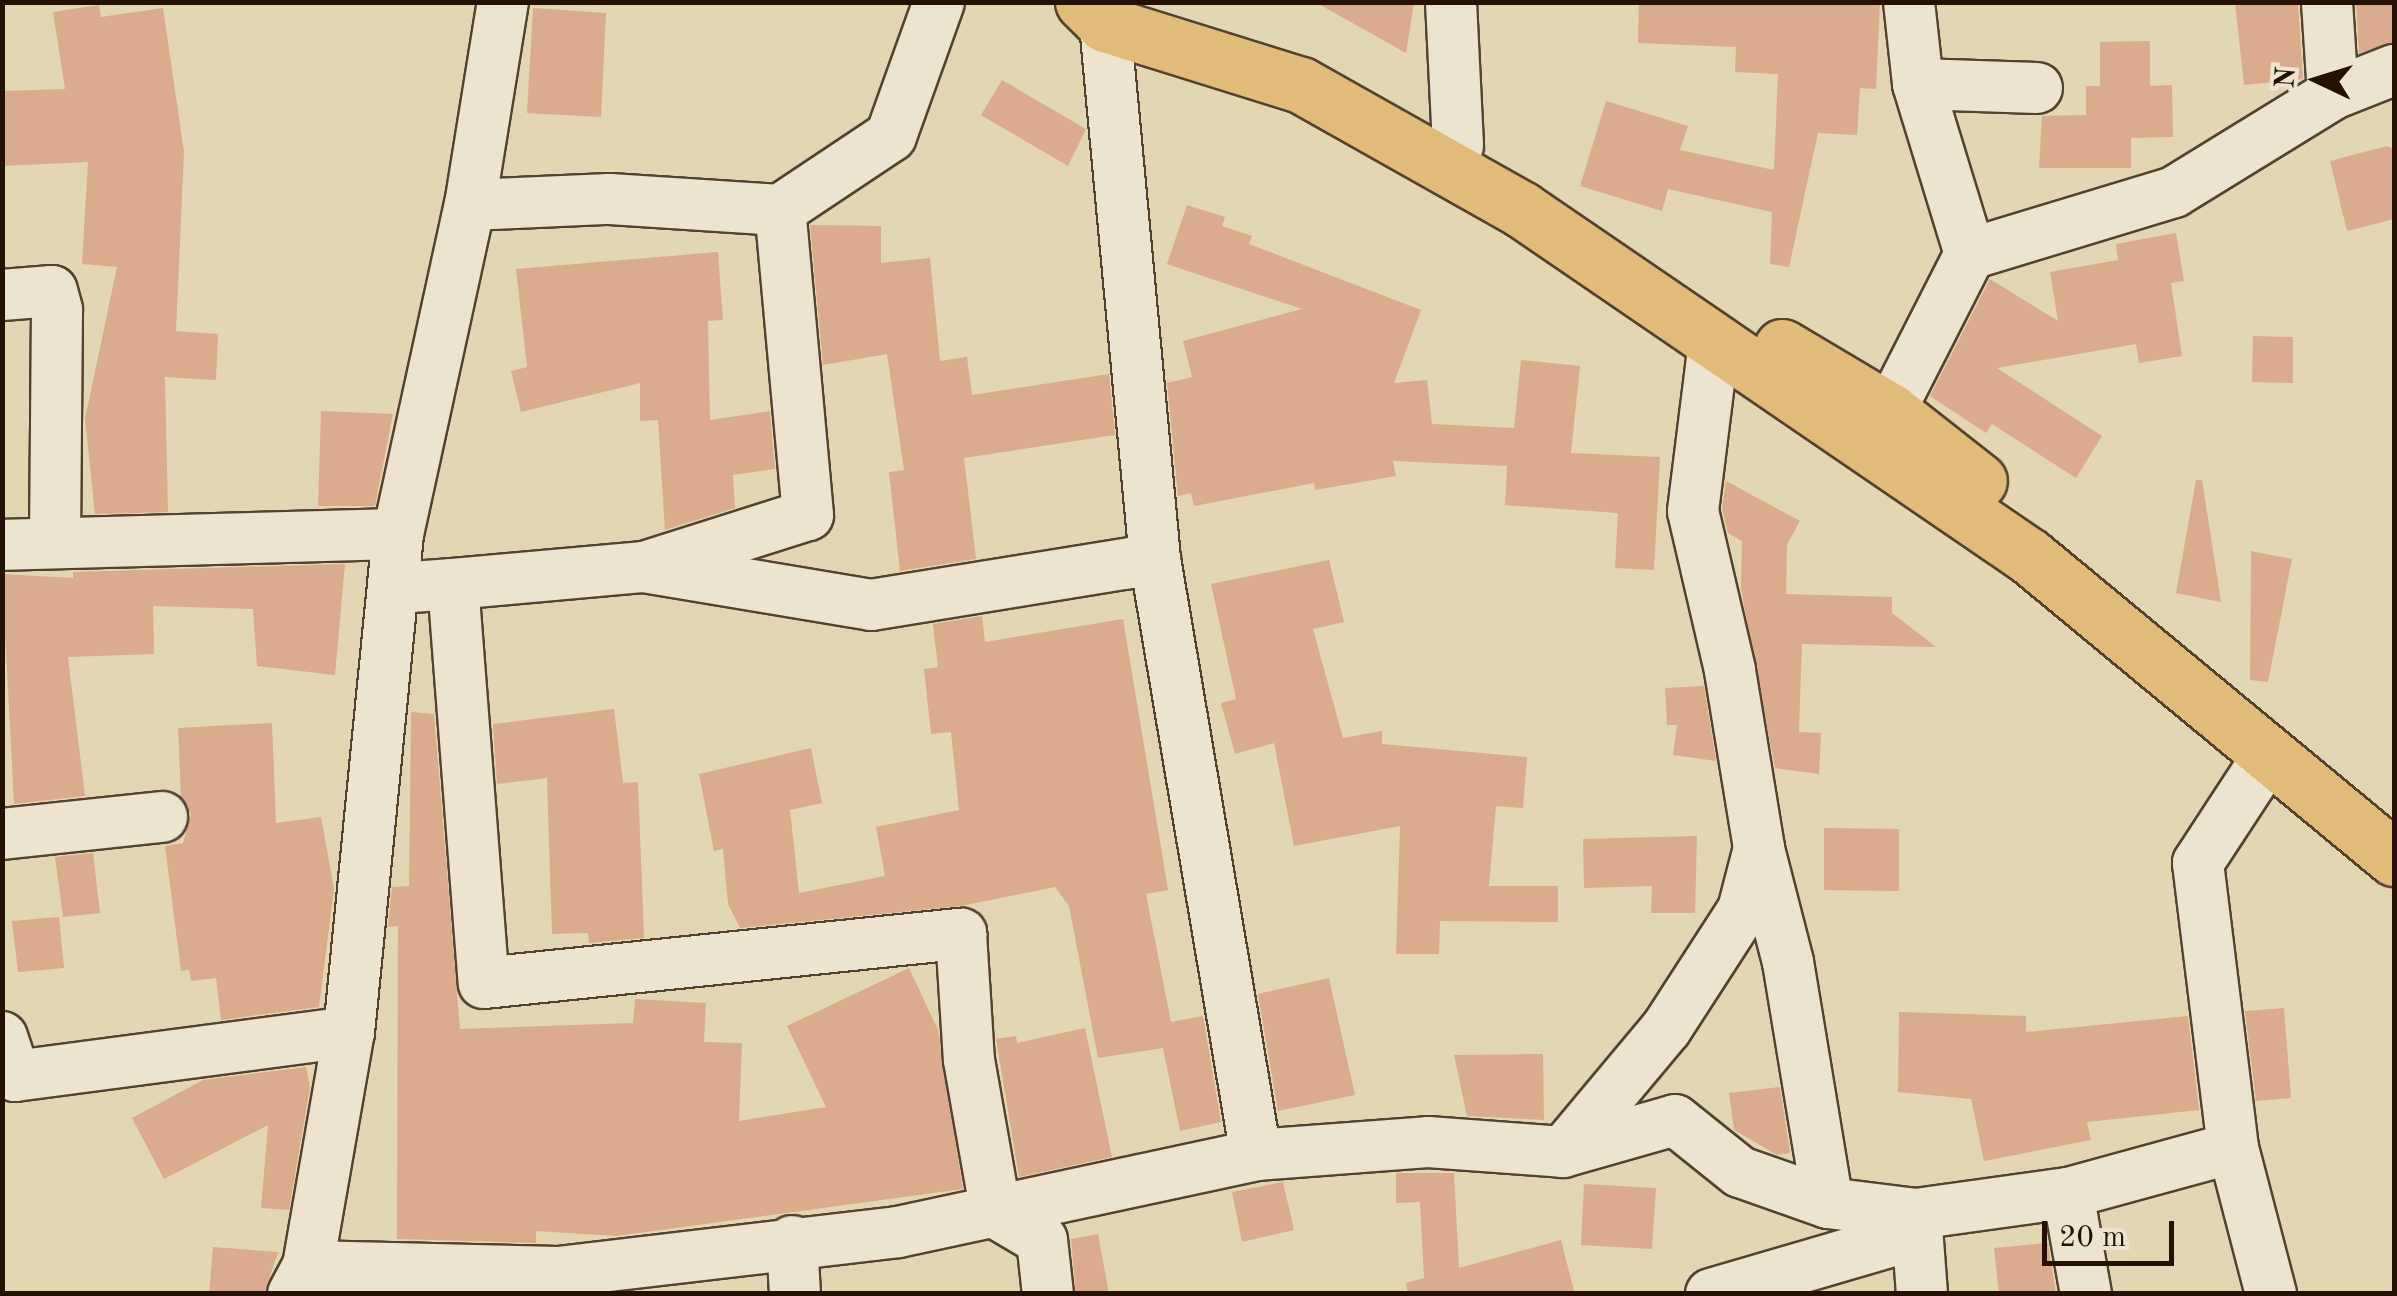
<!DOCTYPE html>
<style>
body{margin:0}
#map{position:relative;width:2397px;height:1296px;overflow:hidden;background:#e2d6b3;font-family:"Old Standard TT",serif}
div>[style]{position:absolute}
.building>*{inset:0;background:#daab8c}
.roads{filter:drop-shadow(2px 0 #54422f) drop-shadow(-2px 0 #54422f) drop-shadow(0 2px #54422f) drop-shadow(0 -2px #54422f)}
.minor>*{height:50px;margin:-25px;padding:0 25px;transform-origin:25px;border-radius:25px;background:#ece4ce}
.major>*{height:55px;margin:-27.5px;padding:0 27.5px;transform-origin:27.5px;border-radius:27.5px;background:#e1bb7a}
span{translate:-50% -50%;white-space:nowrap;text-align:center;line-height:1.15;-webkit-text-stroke:8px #ece4ce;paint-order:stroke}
.frame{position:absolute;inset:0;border:5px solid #251103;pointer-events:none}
.north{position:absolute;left:2267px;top:30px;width:100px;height:100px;-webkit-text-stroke:8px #ece4ce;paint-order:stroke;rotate:274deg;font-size:28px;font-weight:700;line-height:40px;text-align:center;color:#251103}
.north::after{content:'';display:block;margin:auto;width:35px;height:45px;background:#251103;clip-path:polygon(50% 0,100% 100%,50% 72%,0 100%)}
.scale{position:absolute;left:2042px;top:1221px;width:132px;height:45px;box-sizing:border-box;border:5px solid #251103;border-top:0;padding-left:12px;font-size:30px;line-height:35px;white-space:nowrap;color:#251103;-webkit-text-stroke:8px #ece4ce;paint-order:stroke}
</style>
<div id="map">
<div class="building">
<div style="clip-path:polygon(1315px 2px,1414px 2px,1406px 53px)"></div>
<div style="clip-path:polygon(1639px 2px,1880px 2px,1876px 89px,1860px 88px,1857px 135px,1818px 133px,1789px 267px,1770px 264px,1772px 212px,1668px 189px,1662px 211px,1580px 186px,1606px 101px,1688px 126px,1680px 150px,1774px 170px,1778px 74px,1735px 72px,1736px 47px,1638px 43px)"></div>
<div style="clip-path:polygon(2235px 2px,2298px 2px,2303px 79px,2244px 85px)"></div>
<div style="clip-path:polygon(2356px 2px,2394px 2px,2394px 42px,2359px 53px)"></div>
<div style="clip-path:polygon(99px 5px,101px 17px,163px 8px,184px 152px,176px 331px,218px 334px,216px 380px,165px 377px,168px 512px,95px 514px,85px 419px,117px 267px,82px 264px,88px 162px,2px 166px,2px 91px,65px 89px,53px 12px)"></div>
<div style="clip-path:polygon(533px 8px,606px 13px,601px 117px,527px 113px)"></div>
<div style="clip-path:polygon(2150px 41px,2150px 86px,2172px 85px,2173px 137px,2131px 138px,2131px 168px,2039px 168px,2042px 116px,2086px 115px,2086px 86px,2100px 86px,2100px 42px)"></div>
<div style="clip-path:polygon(1002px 80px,1086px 129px,1068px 166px,981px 115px)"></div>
<div style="clip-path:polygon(2387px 146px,2394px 149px,2394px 219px,2347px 231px,2330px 161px)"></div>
<div style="clip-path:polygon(1187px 205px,1225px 217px,1222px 226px,1252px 236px,1249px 244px,1421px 310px,1394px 383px,1427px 380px,1432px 424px,1514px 428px,1521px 360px,1580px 366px,1571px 453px,1660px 457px,1654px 570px,1615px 568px,1618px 513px,1505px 505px,1507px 466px,1393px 461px,1396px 476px,1315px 490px,1314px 483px,1194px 506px,1191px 493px,1178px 496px,1167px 383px,1192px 377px,1183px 341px,1302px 309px,1167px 264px)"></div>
<div style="clip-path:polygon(810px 225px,881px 226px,881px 263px,930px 258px,940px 361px,967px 357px,972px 395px,1109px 374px,1115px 435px,964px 458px,976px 559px,900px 571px,889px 472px,904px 470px,887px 354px,823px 365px)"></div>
<div style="clip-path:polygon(2176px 233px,2184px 281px,2171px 283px,2182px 356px,2139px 363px,2136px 344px,1997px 368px,2102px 436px,2076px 478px,1992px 424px,1986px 433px,1930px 396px,1990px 279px,2058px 321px,2050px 272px,2118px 260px,2116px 244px)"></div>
<div style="clip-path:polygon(718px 252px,723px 320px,708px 321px,710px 420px,770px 411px,775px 469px,733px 475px,735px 508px,665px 530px,658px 420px,640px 421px,640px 383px,521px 412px,511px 371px,527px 367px,516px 269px)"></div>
<div style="clip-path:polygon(2253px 336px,2293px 337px,2293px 383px,2252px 382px)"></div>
<div style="clip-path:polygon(321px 411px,393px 414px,375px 506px,318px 506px)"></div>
<div style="clip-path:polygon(2196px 480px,2202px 480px,2221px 602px,2176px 593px)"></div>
<div style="clip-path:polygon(1726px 481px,1800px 521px,1787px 545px,1786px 594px,1892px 597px,1892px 613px,1936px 647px,1802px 644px,1799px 732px,1821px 733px,1819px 774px,1775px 768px,1741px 589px,1742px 541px,1728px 533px,1722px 509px)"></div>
<div style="clip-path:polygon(2251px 551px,2292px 559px,2268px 682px,2250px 680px)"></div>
<div style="clip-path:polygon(1329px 560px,1344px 622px,1313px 629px,1343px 738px,1382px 731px,1382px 744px,1527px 757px,1523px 808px,1496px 806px,1489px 886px,1558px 886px,1558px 922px,1440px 921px,1439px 954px,1396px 954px,1400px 826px,1294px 846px,1274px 743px,1235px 754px,1221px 703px,1236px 699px,1211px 584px)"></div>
<div style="clip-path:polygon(345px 564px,335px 675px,257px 666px,253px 609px,153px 606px,154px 654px,68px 657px,85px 796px,14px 804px,2px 574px,73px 578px,73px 572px)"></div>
<div style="clip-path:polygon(982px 616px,985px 642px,1123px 619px,1168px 890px,1146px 894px,1171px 1022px,1203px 1016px,1221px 1122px,1180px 1131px,1163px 1048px,1098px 1058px,1069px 906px,1055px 887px,961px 906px,740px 928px,728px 904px,723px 849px,714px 851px,699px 774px,811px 748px,822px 803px,790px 810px,799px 893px,885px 876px,876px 827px,959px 810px,951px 732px,931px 734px,924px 669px,938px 667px,933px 624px)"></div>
<div style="clip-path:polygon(1704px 686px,1716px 761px,1673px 755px,1677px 725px,1667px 725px,1665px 688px)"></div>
<div style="clip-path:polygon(614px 709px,623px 783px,638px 782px,644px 938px,589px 943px,588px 933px,552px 934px,547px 778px,497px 784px,493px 724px)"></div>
<div style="clip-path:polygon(411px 712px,434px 714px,460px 1029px,633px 1023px,635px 999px,706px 1003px,704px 1042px,742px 1043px,739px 1121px,826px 1107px,787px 1026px,909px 968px,938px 1030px,963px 1189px,616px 1236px,536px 1231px,536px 1243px,397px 1239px,398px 926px,388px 927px,392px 887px,409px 886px)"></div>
<div style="clip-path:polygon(272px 723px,276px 823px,321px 817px,334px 889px,319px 1007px,221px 1020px,216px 978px,191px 981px,189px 970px,181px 971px,165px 846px,183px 843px,191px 815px,181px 797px,178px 728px)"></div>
<div style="clip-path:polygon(1824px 828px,1899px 829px,1899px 891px,1824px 890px)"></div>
<div style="clip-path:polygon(1697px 836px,1695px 913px,1651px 913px,1652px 886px,1584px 888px,1583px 839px)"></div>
<div style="clip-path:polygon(93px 853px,100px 913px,63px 917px,55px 857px)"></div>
<div style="clip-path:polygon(59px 917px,64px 968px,18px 972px,12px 921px)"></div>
<div style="clip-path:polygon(1329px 978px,1355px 1095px,1278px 1111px,1258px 994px)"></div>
<div style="clip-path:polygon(2284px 1008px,2291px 1098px,2256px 1101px,2245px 1011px)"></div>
<div style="clip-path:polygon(1899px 1012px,2026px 1016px,2026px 1032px,2188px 1016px,2199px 1110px,2087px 1122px,2091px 1140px,1984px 1161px,1971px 1099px,1898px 1092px)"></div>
<div style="clip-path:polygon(1085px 1028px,1112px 1157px,1019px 1177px,996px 1039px,1016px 1036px,1017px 1043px)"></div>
<div style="clip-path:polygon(1543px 1054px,1544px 1120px,1467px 1116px,1454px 1055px)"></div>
<div style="clip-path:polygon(306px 1067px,310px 1087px,289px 1210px,261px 1208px,268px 1125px,164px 1179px,132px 1118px,203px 1080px)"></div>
<div style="clip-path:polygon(1780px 1087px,1790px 1153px,1777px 1155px,1734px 1130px,1729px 1093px)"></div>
<div style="clip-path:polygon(1396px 1173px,1454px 1173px,1459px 1268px,1561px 1240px,1575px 1294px,1408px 1294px,1406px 1283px,1424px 1278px,1420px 1202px,1396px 1203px)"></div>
<div style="clip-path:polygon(1283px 1182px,1294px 1230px,1242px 1242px,1232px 1192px)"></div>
<div style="clip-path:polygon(1584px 1184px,1656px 1188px,1652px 1249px,1581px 1245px)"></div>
<div style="clip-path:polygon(1098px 1234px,1109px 1294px,1076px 1294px,1071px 1239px)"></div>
<div style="clip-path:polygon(2048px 1243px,2056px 1294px,1999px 1294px,1994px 1248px)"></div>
<div style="clip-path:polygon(213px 1247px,278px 1252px,264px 1294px,209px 1294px)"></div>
</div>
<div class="roads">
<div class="minor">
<div style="left:1451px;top:2px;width:144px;rotate:87.2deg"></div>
<div style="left:1909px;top:2px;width:82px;rotate:83.7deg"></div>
<div style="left:1918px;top:84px;width:178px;rotate:73deg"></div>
<div style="left:2327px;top:2px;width:92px;rotate:86.3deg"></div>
<div style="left:1918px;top:84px;width:119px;rotate:1.9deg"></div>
<div style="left:470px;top:205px;width:140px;rotate:-2.5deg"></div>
<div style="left:610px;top:199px;width:170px;rotate:3.7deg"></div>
<div style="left:2px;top:295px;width:50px;rotate:-4.6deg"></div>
<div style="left:52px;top:291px;width:20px;rotate:75deg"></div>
<div style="left:57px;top:310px;width:232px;rotate:90.5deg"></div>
<div style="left:1890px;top:411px;width:176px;rotate:-63deg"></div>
<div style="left:1970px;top:254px;width:213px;rotate:-16.9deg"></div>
<div style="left:2174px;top:192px;width:187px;rotate:-31.6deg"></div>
<div style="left:2333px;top:94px;width:66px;rotate:-21.5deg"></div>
<div style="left:2px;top:545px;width:396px;rotate:-1.6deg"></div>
<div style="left:644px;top:567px;width:172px;rotate:-17.6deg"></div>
<div style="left:808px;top:515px;width:306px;rotate:-95.2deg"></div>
<div style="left:780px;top:210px;width:133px;rotate:-33.7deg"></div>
<div style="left:891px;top:136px;width:142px;rotate:-70.3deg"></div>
<div style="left:453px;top:584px;width:192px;rotate:-5.1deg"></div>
<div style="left:644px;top:567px;width:230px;rotate:9.5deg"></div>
<div style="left:871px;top:605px;width:288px;rotate:-9.2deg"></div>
<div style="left:398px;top:588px;width:55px;rotate:-4.2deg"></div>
<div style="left:453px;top:584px;width:400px;rotate:85.6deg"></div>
<div style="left:484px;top:983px;width:480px;rotate:-5.9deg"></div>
<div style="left:961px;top:934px;width:126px;rotate:86.4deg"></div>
<div style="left:969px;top:1060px;width:155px;rotate:80deg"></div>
<div style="left:996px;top:1213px;width:53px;rotate:30.4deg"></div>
<div style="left:1042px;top:1240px;width:54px;rotate:83.7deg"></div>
<div style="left:2268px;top:756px;width:128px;rotate:123.2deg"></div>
<div style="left:2198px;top:863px;width:287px;rotate:83deg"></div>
<div style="left:2233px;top:1148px;width:151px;rotate:75.4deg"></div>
<div style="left:2px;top:834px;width:161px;rotate:-6.1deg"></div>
<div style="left:1760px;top:853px;width:113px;rotate:75.6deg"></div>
<div style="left:1788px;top:962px;width:244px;rotate:80.6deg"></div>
<div style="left:2px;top:1037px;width:41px;rotate:71.6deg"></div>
<div style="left:15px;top:1076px;width:337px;rotate:-7.5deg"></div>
<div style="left:1563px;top:1152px;width:116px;rotate:-15.9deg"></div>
<div style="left:1675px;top:1120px;width:83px;rotate:38.7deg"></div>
<div style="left:1740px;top:1172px;width:93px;rotate:19.4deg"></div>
<div style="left:1828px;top:1203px;width:89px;rotate:7.1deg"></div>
<div style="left:1916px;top:1214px;width:153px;rotate:-7.9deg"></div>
<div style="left:2068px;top:1193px;width:171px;rotate:-15.3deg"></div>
<div style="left:1256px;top:1155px;width:172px;rotate:-4.3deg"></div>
<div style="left:1428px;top:1142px;width:135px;rotate:4.2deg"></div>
<div style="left:1563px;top:1152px;width:160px;rotate:-50.1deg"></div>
<div style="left:1666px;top:1029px;width:142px;rotate:-57.1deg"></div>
<div style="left:1743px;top:910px;width:64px;rotate:-75.5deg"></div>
<div style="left:1759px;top:848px;width:180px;rotate:-99.3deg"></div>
<div style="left:1730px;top:670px;width:163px;rotate:-103.1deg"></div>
<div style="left:1693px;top:511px;width:170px;rotate:-82.9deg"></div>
<div style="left:2068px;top:1193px;width:103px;rotate:79.9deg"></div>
<div style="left:1916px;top:1214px;width:80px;rotate:85.7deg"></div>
<div style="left:792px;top:1241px;width:53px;rotate:86.8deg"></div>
<div style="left:308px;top:1266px;width:250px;rotate:1.4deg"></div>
<div style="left:558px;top:1272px;width:342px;rotate:-6.7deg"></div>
<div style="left:898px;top:1232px;width:366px;rotate:-12.1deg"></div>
<div style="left:1256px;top:1155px;width:604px;rotate:-99.62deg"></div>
<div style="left:1155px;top:559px;width:537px;rotate:-95.34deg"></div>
<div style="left:293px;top:1294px;width:32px;rotate:-62deg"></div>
<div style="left:308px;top:1266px;width:238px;rotate:-80.1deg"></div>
<div style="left:349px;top:1032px;width:500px;rotate:-84.38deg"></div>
<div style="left:398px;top:534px;width:337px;rotate:-77.7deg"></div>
<div style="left:470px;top:205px;width:206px;rotate:-80.8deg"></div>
<div style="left:1711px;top:1294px;width:189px;rotate:-16.3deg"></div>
<div style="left:1892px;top:1241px;width:36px;rotate:-48deg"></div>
</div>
<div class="major">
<div style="left:1083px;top:2px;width:31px;rotate:45deg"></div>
<div style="left:1105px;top:24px;width:205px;rotate:17.3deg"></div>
<div style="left:1301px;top:85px;width:253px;rotate:29.4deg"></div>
<div style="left:1521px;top:209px;width:615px;rotate:34.34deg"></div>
<div style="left:2029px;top:556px;width:474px;rotate:39.6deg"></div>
<div style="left:1782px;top:347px;width:126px;rotate:30.7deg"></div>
<div style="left:1890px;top:411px;width:113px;rotate:38.2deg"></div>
</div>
</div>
<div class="frame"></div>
<div class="north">N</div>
<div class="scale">20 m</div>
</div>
